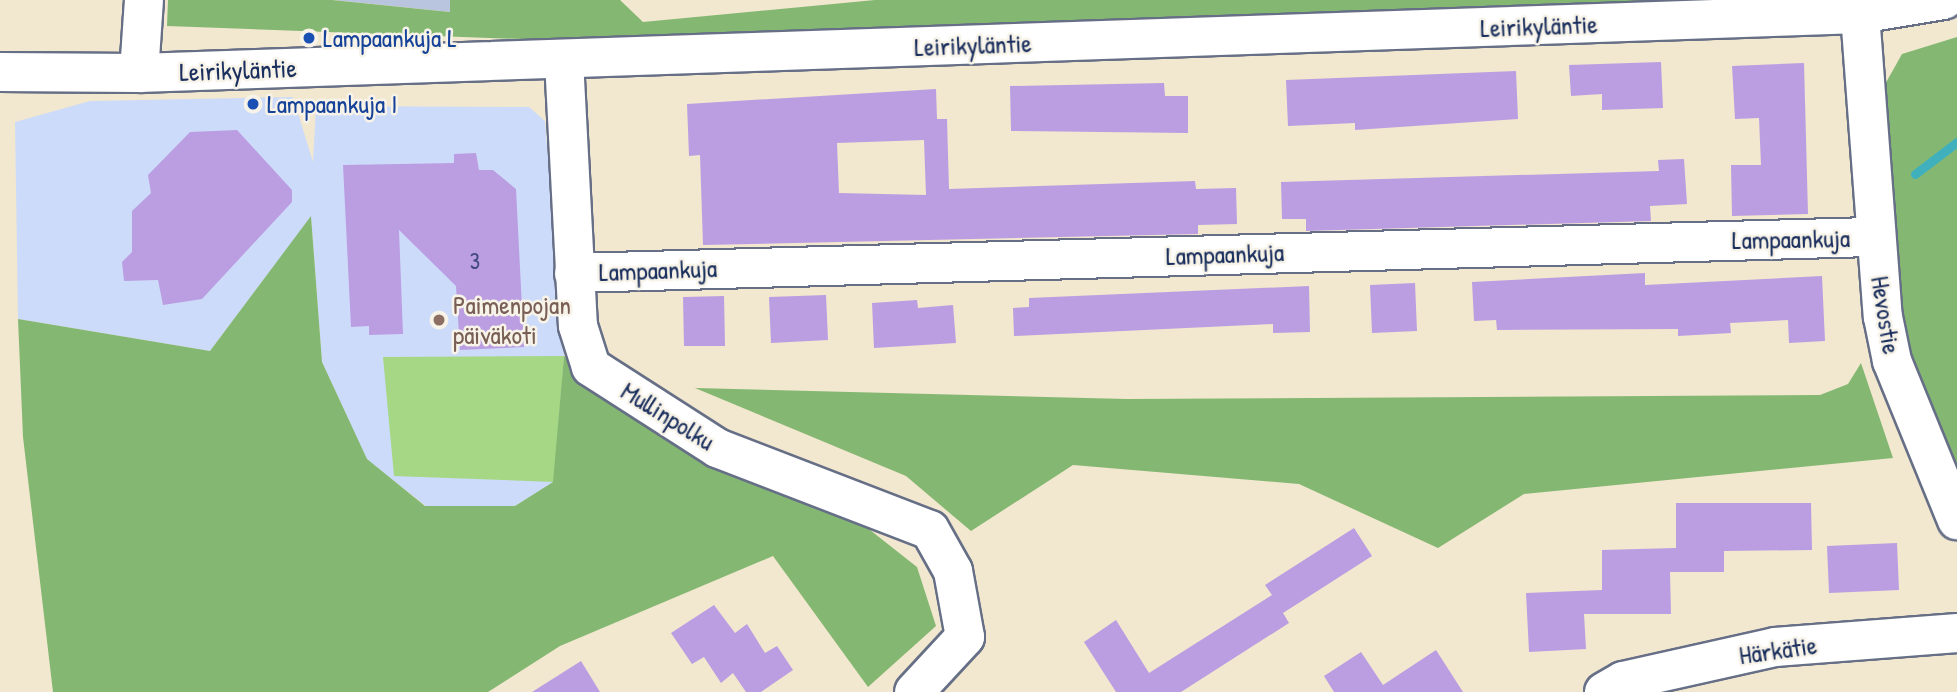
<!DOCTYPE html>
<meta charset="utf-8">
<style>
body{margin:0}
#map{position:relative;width:1957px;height:692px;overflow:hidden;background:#f2e7cf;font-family:"Patrick Hand",sans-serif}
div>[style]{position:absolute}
.built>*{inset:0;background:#cddbfa}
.industrial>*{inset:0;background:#b9c5de}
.green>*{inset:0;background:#a6d785}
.forest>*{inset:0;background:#84b872}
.stream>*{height:9px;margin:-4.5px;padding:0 4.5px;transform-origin:4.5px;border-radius:4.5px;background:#41b0bd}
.building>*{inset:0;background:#bb9ee2}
.roads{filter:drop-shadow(2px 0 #666f86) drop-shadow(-2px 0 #666f86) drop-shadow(0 2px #666f86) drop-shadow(0 -2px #666f86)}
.minor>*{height:38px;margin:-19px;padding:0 19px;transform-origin:19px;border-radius:19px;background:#fff}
.dots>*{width:19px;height:19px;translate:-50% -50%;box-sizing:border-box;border:4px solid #f7f3e8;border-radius:50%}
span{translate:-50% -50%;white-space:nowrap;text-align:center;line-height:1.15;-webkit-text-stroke:5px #f7f3e8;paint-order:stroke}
.number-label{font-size:23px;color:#434b7f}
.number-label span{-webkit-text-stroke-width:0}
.street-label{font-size:26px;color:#1b2f5e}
.transit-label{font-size:26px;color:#164399}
.left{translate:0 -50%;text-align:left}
.education-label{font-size:26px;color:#785e54}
</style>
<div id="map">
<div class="built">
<div style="clip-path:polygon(293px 97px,313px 162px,316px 106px,529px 107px,545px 121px,564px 356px,554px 482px,515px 506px,426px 506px,367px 460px,322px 362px,311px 217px,210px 351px,18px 319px,15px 122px,90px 101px)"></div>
</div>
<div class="industrial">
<div style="clip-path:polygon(333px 0,450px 0,451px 12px)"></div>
</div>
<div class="green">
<div style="clip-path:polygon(564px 356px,554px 482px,394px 476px,383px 357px)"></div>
</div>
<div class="forest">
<div style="clip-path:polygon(168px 0,332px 0,450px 12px,450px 0,620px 0,643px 22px,875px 0,1884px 0,573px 41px,167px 26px)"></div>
<div style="clip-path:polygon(1957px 37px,1957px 469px,1902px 338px,1883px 88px,1902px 54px)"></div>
<div style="clip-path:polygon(311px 216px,322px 362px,367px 459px,425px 506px,515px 506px,553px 482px,564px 356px,643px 420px,851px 515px,917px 567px,936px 626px,868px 687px,773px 556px,560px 646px,488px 692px,53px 692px,23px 437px,18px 319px,210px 351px)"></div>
<div style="clip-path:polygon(1861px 363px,1893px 458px,1524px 494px,1438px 548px,1299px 484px,1073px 465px,971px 531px,906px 476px,695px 388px,1127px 399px,1820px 395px,1848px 384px)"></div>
</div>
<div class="stream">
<div style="left:1915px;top:174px;width:53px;rotate:-37.3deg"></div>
</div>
<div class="building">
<div style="clip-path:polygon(1661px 62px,1663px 108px,1602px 110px,1602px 94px,1571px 96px,1569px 65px)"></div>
<div style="clip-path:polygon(1804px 63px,1808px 214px,1732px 216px,1731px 165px,1761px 165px,1759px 118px,1735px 119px,1732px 66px)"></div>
<div style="clip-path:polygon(1516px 71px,1518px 119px,1355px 130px,1355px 123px,1288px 126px,1286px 80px)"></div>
<div style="clip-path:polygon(1164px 83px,1165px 96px,1188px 96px,1188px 133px,1011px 131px,1010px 86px)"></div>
<div style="clip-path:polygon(evenodd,936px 89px,937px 119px,947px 119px,949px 189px,1195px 181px,1196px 189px,1236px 188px,1237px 224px,1198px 225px,1198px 234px,703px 245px,700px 155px,689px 156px,687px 104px,936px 89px,924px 140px,926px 195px,839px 193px,837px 143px,924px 140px)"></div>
<div style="clip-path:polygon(237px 130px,292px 190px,292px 202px,202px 299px,163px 305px,158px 280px,124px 281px,122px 262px,132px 252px,132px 211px,151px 193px,148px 175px,190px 132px)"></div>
<div style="clip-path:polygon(476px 153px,479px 170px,493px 170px,516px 189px,524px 347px,460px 350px,456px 286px,399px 230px,403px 334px,369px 335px,369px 326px,351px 327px,343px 165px,454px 163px,454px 154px)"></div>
<div style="clip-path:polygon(1684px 159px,1687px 204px,1650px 206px,1651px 221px,1306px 231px,1306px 219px,1282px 219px,1281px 182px,1659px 171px,1658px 160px)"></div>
<div style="clip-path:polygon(1645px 273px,1645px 285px,1822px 276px,1825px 341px,1789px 343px,1788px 320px,1730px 323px,1731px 333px,1678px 336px,1678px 329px,1497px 330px,1496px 320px,1474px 321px,1472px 282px)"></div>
<div style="clip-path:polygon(1415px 283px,1417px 331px,1372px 333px,1370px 285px)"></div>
<div style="clip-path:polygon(1309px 286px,1310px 332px,1273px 333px,1273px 324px,1014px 336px,1013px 308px,1029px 307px,1029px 298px)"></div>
<div style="clip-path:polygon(826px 295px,828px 340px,771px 343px,769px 297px)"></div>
<div style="clip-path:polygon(724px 296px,725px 346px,684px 346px,683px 297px)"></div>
<div style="clip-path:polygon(917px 300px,918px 308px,953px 305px,956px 343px,874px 348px,872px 303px)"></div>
<div style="clip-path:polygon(1676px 503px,1811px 503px,1812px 550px,1724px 551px,1724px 572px,1670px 572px,1671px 614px,1584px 614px,1586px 649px,1529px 652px,1526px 593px,1602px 590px,1602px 550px,1676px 548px)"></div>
<div style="clip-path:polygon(1354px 528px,1372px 556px,1283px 613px,1289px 623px,1181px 692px,1116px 692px,1084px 642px,1116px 620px,1149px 673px,1272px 595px,1265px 585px)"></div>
<div style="clip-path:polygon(1897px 543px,1899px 590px,1829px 593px,1827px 546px)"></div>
<div style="clip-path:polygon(714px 605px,735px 633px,747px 624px,765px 653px,777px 646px,793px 670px,761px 692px,746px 692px,733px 673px,721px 683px,704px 657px,692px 664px,671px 633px)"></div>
<div style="clip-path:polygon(1436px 650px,1463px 692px,1334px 692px,1324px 676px,1361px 652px,1383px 685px)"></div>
<div style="clip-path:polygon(581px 661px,600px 692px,532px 692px)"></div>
</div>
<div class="roads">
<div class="minor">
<div style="left:1860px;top:14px;width:304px;rotate:85.7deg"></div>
<div style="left:1883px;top:317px;width:45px;rotate:78.4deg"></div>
<div style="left:1892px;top:361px;width:172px;rotate:67.8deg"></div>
<div style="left:564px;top:60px;width:266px;rotate:87deg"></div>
<div style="left:578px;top:326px;width:43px;rotate:72.4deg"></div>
<div style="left:591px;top:367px;width:150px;rotate:32.7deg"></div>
<div style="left:717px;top:448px;width:228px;rotate:21.1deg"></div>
<div style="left:930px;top:530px;width:47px;rotate:60.7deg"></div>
<div style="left:953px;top:571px;width:67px;rotate:79.7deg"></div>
<div style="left:965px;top:637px;width:75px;rotate:132.8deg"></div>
<div style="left:0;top:72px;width:139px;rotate:0.4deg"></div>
<div style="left:139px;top:73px;width:1722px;rotate:-1.96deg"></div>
<div style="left:1860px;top:14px;width:85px;rotate:-9.5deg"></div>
<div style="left:139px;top:73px;width:73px;rotate:-86.1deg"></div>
<div style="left:574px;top:273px;width:1301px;rotate:-1.59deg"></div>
<div style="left:1604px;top:692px;width:22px;rotate:-30deg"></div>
<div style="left:1623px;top:681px;width:156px;rotate:-12.6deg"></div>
<div style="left:1775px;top:647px;width:183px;rotate:-4.4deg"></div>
</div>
</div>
<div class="dots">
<div style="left:309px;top:38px;background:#1a4fb4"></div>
<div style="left:253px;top:104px;background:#1a4fb4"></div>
<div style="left:439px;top:320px;background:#8d6e63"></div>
</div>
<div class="number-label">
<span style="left:475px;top:261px">3</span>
</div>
<div class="street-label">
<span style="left:1539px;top:26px;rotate:-2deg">Leirikyläntie</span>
<span style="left:973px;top:45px;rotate:-2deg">Leirikyläntie</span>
<span style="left:238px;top:70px;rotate:-2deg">Leirikyläntie</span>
<span style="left:1791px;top:239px;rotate:-1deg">Lampaankuja</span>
<span style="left:1225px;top:254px;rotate:-2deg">Lampaankuja</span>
<span style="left:658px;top:270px;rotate:-2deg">Lampaankuja</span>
<span style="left:1886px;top:315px;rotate:81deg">Hevostie</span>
<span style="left:668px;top:416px;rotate:32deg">Mullinpolku</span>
<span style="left:1778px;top:650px;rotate:-8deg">Härkätie</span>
</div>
<div class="transit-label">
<span class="left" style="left:323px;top:38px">Lampaankuja L</span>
<span class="left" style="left:267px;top:104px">Lampaankuja I</span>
</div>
<div class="education-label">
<span class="left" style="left:453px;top:320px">Paimenpojan<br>päiväkoti</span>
</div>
</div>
